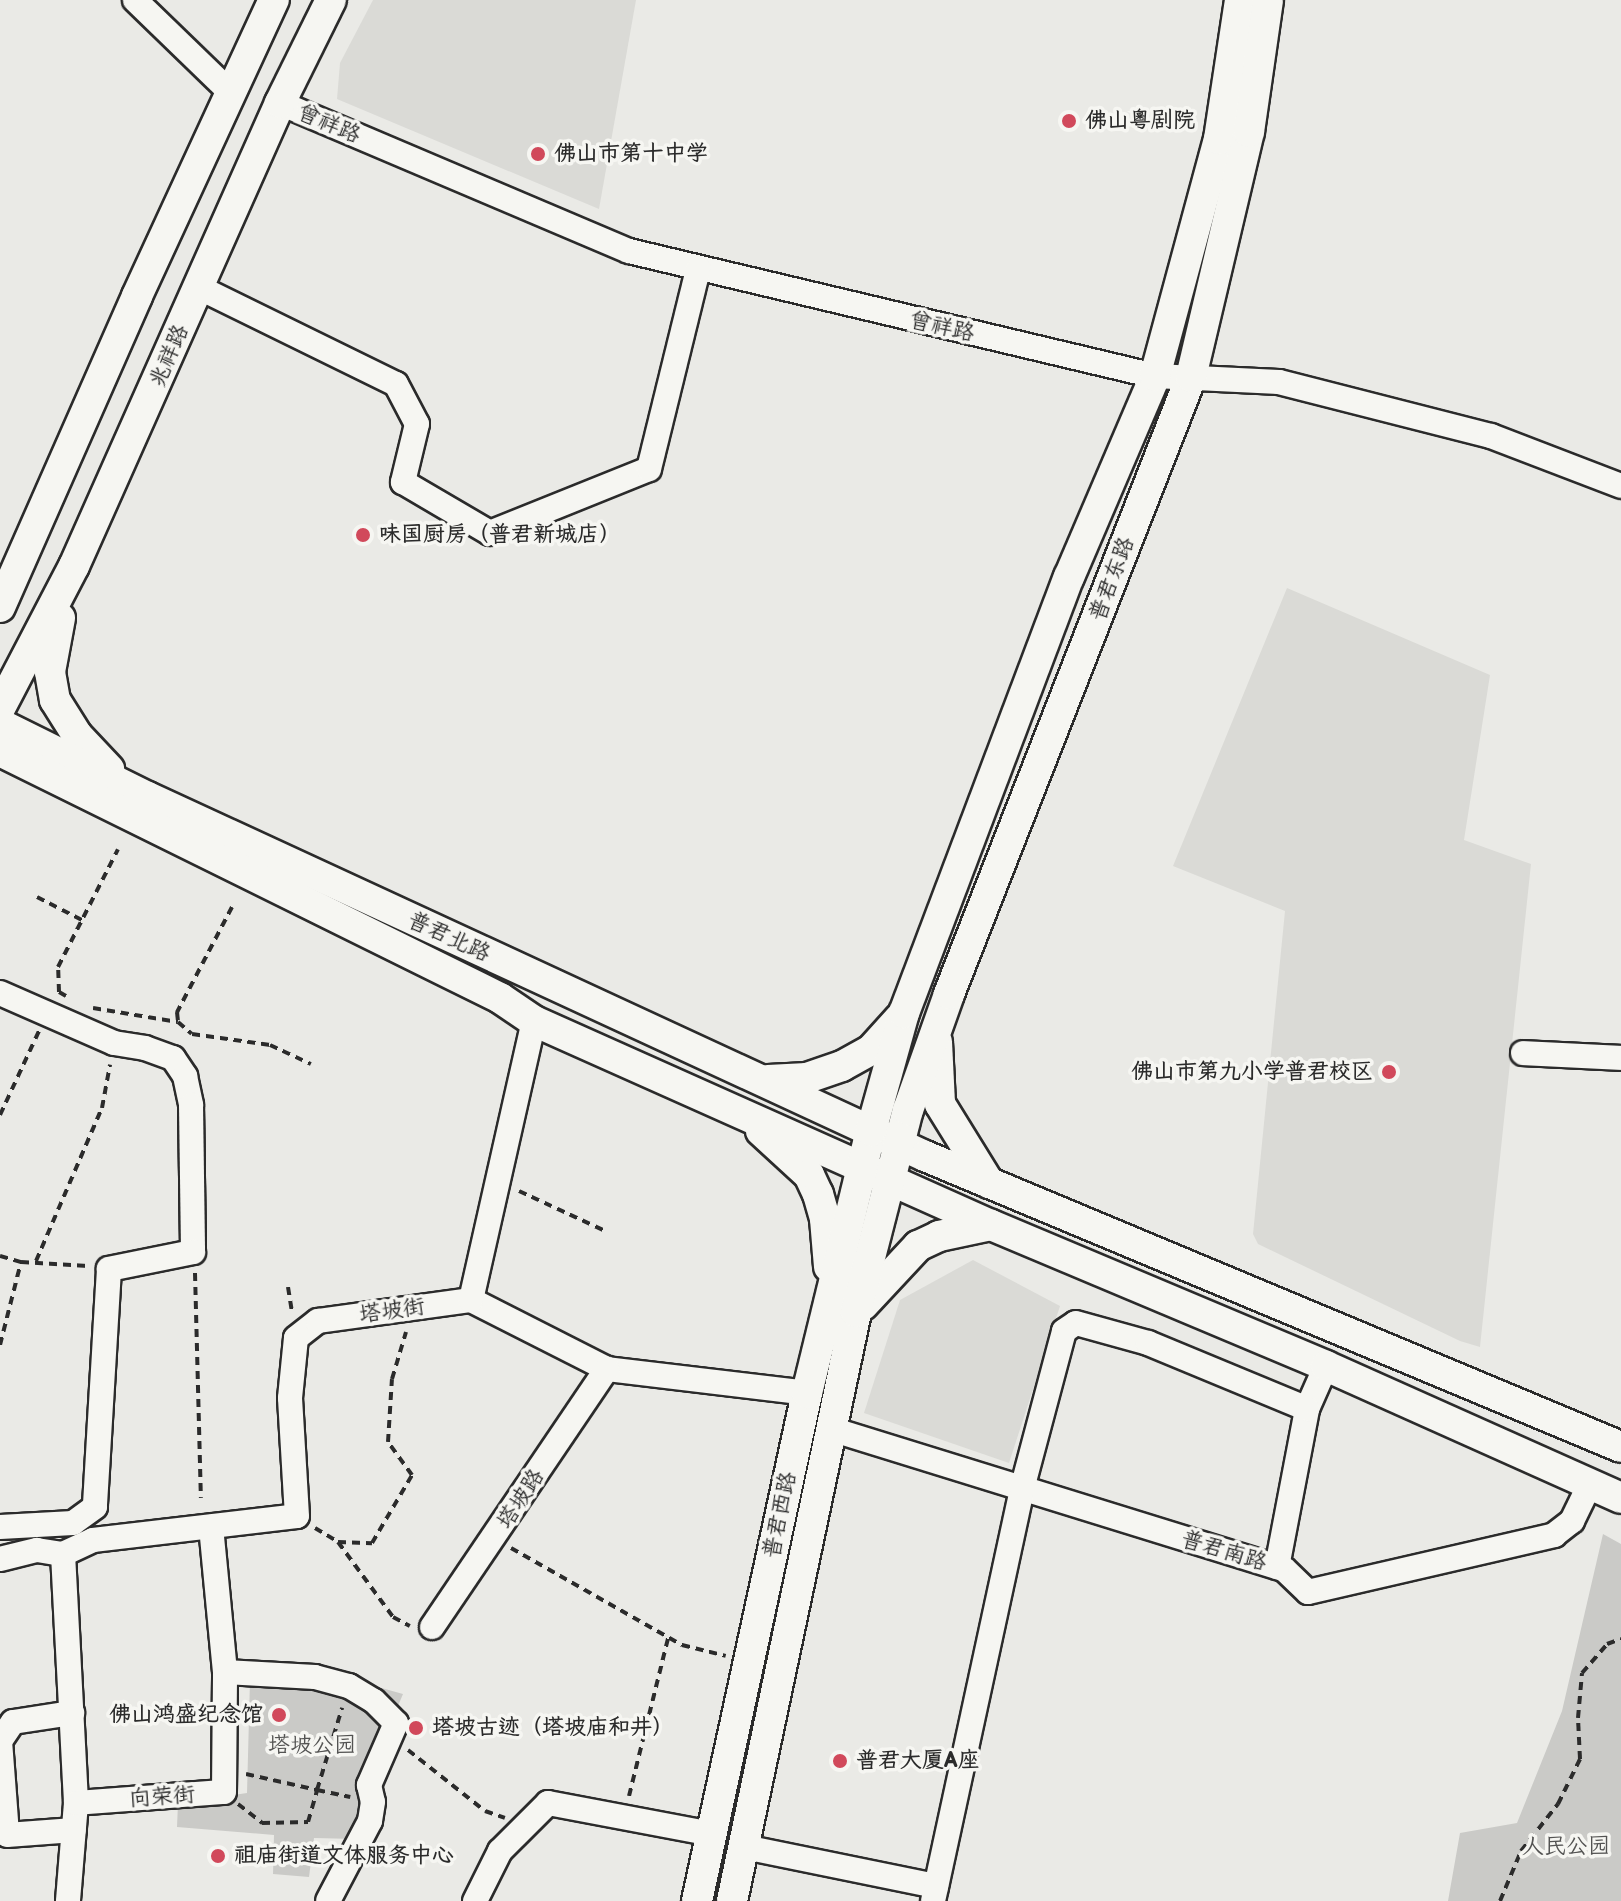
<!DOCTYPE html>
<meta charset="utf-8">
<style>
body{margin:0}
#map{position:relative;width:1621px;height:1901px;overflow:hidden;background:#eaeae6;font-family:"Balsamiq Sans","LXGW WenKai TC",sans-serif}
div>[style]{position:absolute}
.built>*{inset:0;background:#dadad6}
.green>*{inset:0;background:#cacac7}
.path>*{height:4px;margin-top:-2px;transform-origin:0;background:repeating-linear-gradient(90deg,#2b2b2b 0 8px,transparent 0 14px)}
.roads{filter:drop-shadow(2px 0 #2b2b2b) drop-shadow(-2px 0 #2b2b2b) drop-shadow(0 2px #2b2b2b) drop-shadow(0 -2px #2b2b2b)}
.minor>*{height:24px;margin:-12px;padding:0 12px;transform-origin:12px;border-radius:12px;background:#f6f6f2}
.major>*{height:30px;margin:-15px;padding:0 15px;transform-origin:15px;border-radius:15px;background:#f6f6f2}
.dots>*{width:22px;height:22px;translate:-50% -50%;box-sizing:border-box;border:4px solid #f6f6f2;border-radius:50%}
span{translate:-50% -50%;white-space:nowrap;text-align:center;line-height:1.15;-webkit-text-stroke:7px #f6f6f2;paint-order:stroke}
.poi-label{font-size:22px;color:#2b2b2b;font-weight:700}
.left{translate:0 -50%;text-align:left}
.right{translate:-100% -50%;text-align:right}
.street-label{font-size:22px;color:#2b2b2b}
.park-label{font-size:22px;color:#535352}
</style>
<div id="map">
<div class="built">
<div style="clip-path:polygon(373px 0,636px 0,599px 209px,337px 99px,340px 63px)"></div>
<div style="clip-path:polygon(1287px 588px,1490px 675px,1464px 840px,1531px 864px,1480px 1347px,1460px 1341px,1258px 1244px,1253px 1234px,1285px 911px,1173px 866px)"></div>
<div style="clip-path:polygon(973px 1260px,1060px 1306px,1009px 1463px,864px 1413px,900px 1300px)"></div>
</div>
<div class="green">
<div style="clip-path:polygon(1603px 1534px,1621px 1544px,1621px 1901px,1448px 1901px,1460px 1833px,1517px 1823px,1562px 1711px)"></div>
<div style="clip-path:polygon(342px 1677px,403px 1694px,361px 1794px,355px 1839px,314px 1838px,309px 1877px,273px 1874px,274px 1835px,177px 1827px,178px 1803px,247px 1793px,250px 1680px)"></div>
</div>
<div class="path">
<div style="left:37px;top:897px;width:51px;rotate:27.1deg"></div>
<div style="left:232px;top:907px;width:119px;rotate:117.6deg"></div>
<div style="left:177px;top:1012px;width:10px;rotate:84deg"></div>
<div style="left:178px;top:1022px;width:18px;rotate:41deg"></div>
<div style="left:192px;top:1034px;width:79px;rotate:8deg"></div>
<div style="left:270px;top:1045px;width:45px;rotate:24.9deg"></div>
<div style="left:66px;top:996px;width:8px;rotate:-150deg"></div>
<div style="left:59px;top:992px;width:25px;rotate:-92deg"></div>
<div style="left:58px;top:967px;width:132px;rotate:-63deg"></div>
<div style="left:93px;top:1008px;width:86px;rotate:9.4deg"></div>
<div style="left:0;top:1115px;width:93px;rotate:-65.1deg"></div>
<div style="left:519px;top:1191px;width:93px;rotate:24.9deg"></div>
<div style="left:0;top:1256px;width:22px;rotate:16deg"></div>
<div style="left:21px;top:1262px;width:67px;rotate:3.4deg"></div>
<div style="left:36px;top:1261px;width:167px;rotate:-66.7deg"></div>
<div style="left:102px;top:1108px;width:44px;rotate:-79.5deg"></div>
<div style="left:195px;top:1273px;width:225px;rotate:88.5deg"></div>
<div style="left:288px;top:1287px;width:26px;rotate:81deg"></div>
<div style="left:0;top:1345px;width:86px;rotate:-75.8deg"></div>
<div style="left:315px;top:1528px;width:27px;rotate:31deg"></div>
<div style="left:338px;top:1542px;width:93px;rotate:53.7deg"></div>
<div style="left:393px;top:1617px;width:19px;rotate:28deg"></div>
<div style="left:338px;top:1542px;width:34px;rotate:2deg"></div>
<div style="left:372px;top:1543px;width:79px;rotate:-59.5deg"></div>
<div style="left:412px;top:1475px;width:41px;rotate:-126deg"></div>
<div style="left:388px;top:1442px;width:63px;rotate:-86.4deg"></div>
<div style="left:392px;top:1379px;width:49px;rotate:-73.4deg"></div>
<div style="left:511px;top:1548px;width:197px;rotate:29.6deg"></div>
<div style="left:682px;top:1645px;width:45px;rotate:14deg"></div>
<div style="left:408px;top:1750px;width:98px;rotate:38.4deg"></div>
<div style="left:485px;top:1811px;width:21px;rotate:19deg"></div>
<div style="left:246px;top:1774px;width:73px;rotate:12.7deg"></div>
<div style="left:317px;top:1790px;width:86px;rotate:-73deg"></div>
<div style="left:629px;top:1796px;width:163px;rotate:-76.1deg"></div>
<div style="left:238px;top:1804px;width:31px;rotate:38deg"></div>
<div style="left:262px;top:1823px;width:46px;rotate:-1.2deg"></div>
<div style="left:308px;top:1822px;width:33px;rotate:-74deg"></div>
<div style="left:317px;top:1790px;width:34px;rotate:12deg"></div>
<div style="left:1500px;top:1901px;width:54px;rotate:-67.2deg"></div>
<div style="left:1521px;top:1851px;width:60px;rotate:-51.8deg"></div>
<div style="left:1558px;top:1804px;width:50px;rotate:-63.9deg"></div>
<div style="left:1580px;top:1759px;width:41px;rotate:-92.8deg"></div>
<div style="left:1578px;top:1718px;width:45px;rotate:-84.9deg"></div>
<div style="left:1582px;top:1673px;width:38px;rotate:-49deg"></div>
<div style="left:1607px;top:1644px;width:15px;rotate:-20deg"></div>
</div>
<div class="roads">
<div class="minor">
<div style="left:135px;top:0;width:132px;rotate:44.1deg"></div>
<div style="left:280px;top:103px;width:379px;rotate:23deg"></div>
<div style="left:629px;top:251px;width:541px;rotate:13.37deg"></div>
<div style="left:1155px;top:376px;width:124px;rotate:2.8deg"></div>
<div style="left:1279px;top:382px;width:219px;rotate:14.3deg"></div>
<div style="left:1491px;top:436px;width:139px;rotate:21deg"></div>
<div style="left:200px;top:288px;width:218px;rotate:26.1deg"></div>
<div style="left:396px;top:384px;width:45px;rotate:62.3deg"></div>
<div style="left:417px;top:424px;width:60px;rotate:103.6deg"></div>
<div style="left:403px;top:482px;width:101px;rotate:30.4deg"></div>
<div style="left:490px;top:533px;width:171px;rotate:-21.9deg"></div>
<div style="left:649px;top:469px;width:206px;rotate:-76.2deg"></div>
<div style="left:0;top:993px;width:124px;rotate:23.7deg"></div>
<div style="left:114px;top:1043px;width:31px;rotate:9deg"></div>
<div style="left:145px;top:1048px;width:30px;rotate:20deg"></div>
<div style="left:173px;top:1058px;width:22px;rotate:56deg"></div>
<div style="left:185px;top:1076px;width:30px;rotate:78deg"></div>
<div style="left:191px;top:1105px;width:147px;rotate:89.2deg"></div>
<div style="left:193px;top:1252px;width:86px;rotate:168.6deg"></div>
<div style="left:109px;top:1269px;width:238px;rotate:93.4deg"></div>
<div style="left:95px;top:1507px;width:27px;rotate:144deg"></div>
<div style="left:73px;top:1523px;width:73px;rotate:176.9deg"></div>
<div style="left:1523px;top:1053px;width:98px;rotate:2.9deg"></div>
<div style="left:471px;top:1300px;width:153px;rotate:26.9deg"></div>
<div style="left:607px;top:1369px;width:201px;rotate:6.8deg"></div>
<div style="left:831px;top:1429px;width:474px;rotate:17.2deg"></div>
<div style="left:1284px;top:1569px;width:33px;rotate:44deg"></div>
<div style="left:1308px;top:1592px;width:253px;rotate:-13deg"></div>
<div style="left:1554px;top:1535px;width:23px;rotate:-38deg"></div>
<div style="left:1572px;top:1521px;width:41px;rotate:-64.1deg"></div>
<div style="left:63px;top:1554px;width:33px;rotate:-25deg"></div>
<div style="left:93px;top:1540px;width:205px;rotate:-6.7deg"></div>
<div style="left:297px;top:1516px;width:118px;rotate:-93.4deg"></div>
<div style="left:290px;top:1398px;width:60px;rotate:-84.3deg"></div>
<div style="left:296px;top:1338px;width:28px;rotate:-38deg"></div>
<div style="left:318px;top:1321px;width:154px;rotate:-7.8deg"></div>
<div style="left:471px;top:1300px;width:286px;rotate:-77.3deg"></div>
<div style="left:63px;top:1554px;width:249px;rotate:87deg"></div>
<div style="left:76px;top:1803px;width:98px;rotate:94.7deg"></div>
<div style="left:0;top:1559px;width:38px;rotate:-14deg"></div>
<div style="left:37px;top:1550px;width:26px;rotate:9deg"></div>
<div style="left:1277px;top:1567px;width:161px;rotate:-79.2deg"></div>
<div style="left:1307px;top:1409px;width:47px;rotate:-66.2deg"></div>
<div style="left:432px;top:1627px;width:312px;rotate:-55.9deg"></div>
<div style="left:225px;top:1672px;width:90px;rotate:3.2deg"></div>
<div style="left:315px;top:1677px;width:35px;rotate:15deg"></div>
<div style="left:349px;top:1686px;width:29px;rotate:31deg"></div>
<div style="left:374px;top:1701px;width:31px;rotate:45deg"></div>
<div style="left:396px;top:1723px;width:68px;rotate:113.5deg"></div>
<div style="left:369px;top:1785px;width:17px;rotate:77deg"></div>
<div style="left:373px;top:1802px;width:19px;rotate:99deg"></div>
<div style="left:370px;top:1821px;width:90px;rotate:117.7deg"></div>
<div style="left:0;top:1741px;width:94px;rotate:85.7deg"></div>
<div style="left:7px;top:1835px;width:67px;rotate:-4.3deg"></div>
<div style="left:0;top:1741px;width:23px;rotate:-56deg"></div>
<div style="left:13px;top:1722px;width:60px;rotate:-8.7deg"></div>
<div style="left:76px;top:1803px;width:148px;rotate:-4.3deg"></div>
<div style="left:224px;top:1792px;width:120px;rotate:-89.5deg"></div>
<div style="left:225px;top:1672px;width:146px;rotate:-95.5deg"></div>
<div style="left:744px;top:1847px;width:196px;rotate:11.5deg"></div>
<div style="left:475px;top:1901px;width:56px;rotate:-63.4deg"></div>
<div style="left:500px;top:1851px;width:68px;rotate:-45deg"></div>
<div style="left:548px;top:1803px;width:167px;rotate:10.7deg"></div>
<div style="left:933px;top:1901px;width:422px;rotate:-77.8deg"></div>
<div style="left:1022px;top:1489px;width:163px;rotate:-75.1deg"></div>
<div style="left:1064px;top:1331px;width:14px;rotate:-34deg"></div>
<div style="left:1076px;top:1323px;width:75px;rotate:15.5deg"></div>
<div style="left:1148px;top:1343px;width:172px;rotate:22.5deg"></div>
</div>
<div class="major">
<div style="left:0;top:607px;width:340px;rotate:-66.2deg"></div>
<div style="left:137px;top:296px;width:326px;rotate:-65.2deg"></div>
<div style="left:60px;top:618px;width:55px;rotate:100.5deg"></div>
<div style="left:50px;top:672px;width:28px;rotate:80deg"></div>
<div style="left:55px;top:700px;width:41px;rotate:57.8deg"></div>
<div style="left:77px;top:735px;width:47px;rotate:46.7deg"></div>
<div style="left:0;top:708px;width:160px;rotate:-62.5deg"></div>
<div style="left:74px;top:566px;width:507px;rotate:-66.01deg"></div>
<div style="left:280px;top:103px;width:115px;rotate:-63.7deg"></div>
<div style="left:0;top:724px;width:165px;rotate:26.3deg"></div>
<div style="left:148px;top:797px;width:856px;rotate:24.8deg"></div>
<div style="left:925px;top:1156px;width:754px;rotate:22.69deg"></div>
<div style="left:0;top:751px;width:558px;rotate:26.29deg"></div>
<div style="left:500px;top:998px;width:41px;rotate:34.1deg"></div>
<div style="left:534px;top:1021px;width:500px;rotate:24.06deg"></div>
<div style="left:991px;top:1225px;width:363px;rotate:22.8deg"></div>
<div style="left:1326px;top:1366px;width:323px;rotate:24.1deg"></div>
<div style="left:937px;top:1042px;width:62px;rotate:87.2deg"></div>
<div style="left:940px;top:1104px;width:93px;rotate:58.2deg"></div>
<div style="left:768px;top:1080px;width:39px;rotate:-3deg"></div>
<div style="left:807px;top:1078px;width:37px;rotate:-19deg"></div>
<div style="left:842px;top:1066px;width:33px;rotate:-29deg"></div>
<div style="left:871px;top:1050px;width:43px;rotate:-47.8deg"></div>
<div style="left:761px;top:1131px;width:65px;rotate:42.5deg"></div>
<div style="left:809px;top:1175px;width:21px;rotate:65deg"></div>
<div style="left:818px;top:1194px;width:26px;rotate:74deg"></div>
<div style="left:825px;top:1219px;width:48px;rotate:85.2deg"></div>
<div style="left:863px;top:1305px;width:81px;rotate:-47deg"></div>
<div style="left:918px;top:1246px;width:23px;rotate:-25deg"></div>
<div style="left:939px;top:1236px;width:53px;rotate:-11.9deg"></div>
<div style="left:697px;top:1901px;width:520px;rotate:-77.78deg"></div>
<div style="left:807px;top:1393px;width:270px;rotate:-76.3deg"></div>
<div style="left:871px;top:1131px;width:123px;rotate:-74.4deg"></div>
<div style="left:904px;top:1013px;width:466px;rotate:-69.3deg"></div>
<div style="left:1069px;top:577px;width:219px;rotate:-66.8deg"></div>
<div style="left:1155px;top:376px;width:245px;rotate:-74.9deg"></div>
<div style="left:1219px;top:139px;width:141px;rotate:-81.4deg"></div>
<div style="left:732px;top:1901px;width:602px;rotate:-78.11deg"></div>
<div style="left:856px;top:1312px;width:209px;rotate:-75.6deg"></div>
<div style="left:908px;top:1110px;width:123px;rotate:-70.5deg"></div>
<div style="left:949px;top:994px;width:663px;rotate:-68.58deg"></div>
<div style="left:1191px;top:377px;width:252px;rotate:-76.7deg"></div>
<div style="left:1249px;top:132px;width:133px;rotate:-81.8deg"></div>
</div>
</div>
<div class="dots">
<div style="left:1069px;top:121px;background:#d1495b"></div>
<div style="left:538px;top:154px;background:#d1495b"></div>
<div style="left:363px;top:535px;background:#d1495b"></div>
<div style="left:1389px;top:1072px;background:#d1495b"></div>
<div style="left:279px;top:1715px;background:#d1495b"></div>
<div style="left:416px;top:1728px;background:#d1495b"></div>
<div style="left:840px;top:1761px;background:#d1495b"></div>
<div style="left:218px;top:1856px;background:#d1495b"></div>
</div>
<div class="poi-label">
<span class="left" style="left:1085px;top:121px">佛山粤剧院</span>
<span class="left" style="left:554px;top:154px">佛山市第十中学</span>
<span class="left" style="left:379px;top:535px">味国厨房（普君新城店）</span>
<span class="right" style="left:1373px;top:1072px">佛山市第九小学普君校区</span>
<span class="right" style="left:263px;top:1715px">佛山鸿盛纪念馆</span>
<span class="left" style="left:432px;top:1728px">塔坡古迹（塔坡庙和井）</span>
<span class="left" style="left:856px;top:1761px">普君大厦A座</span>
<span class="left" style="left:234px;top:1856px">祖庙街道文体服务中心</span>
</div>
<div class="street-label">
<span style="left:329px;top:124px;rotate:23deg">曾祥路</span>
<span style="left:942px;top:327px;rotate:13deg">曾祥路</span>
<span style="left:169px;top:356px;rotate:-66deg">兆祥路</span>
<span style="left:1112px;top:579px;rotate:-69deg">普君东路</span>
<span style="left:449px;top:937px;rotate:25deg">普君北路</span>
<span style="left:392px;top:1311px;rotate:-8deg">塔坡街</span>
<span style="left:521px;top:1499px;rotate:-57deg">塔坡路</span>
<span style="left:780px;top:1515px;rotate:-78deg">普君西路</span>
<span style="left:1224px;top:1551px;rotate:17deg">普君南路</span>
<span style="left:162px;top:1797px;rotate:-4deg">向荣街</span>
</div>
<div class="park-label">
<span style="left:312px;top:1746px">塔坡公园</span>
<span style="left:1566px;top:1847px">人民公园</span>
</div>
</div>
